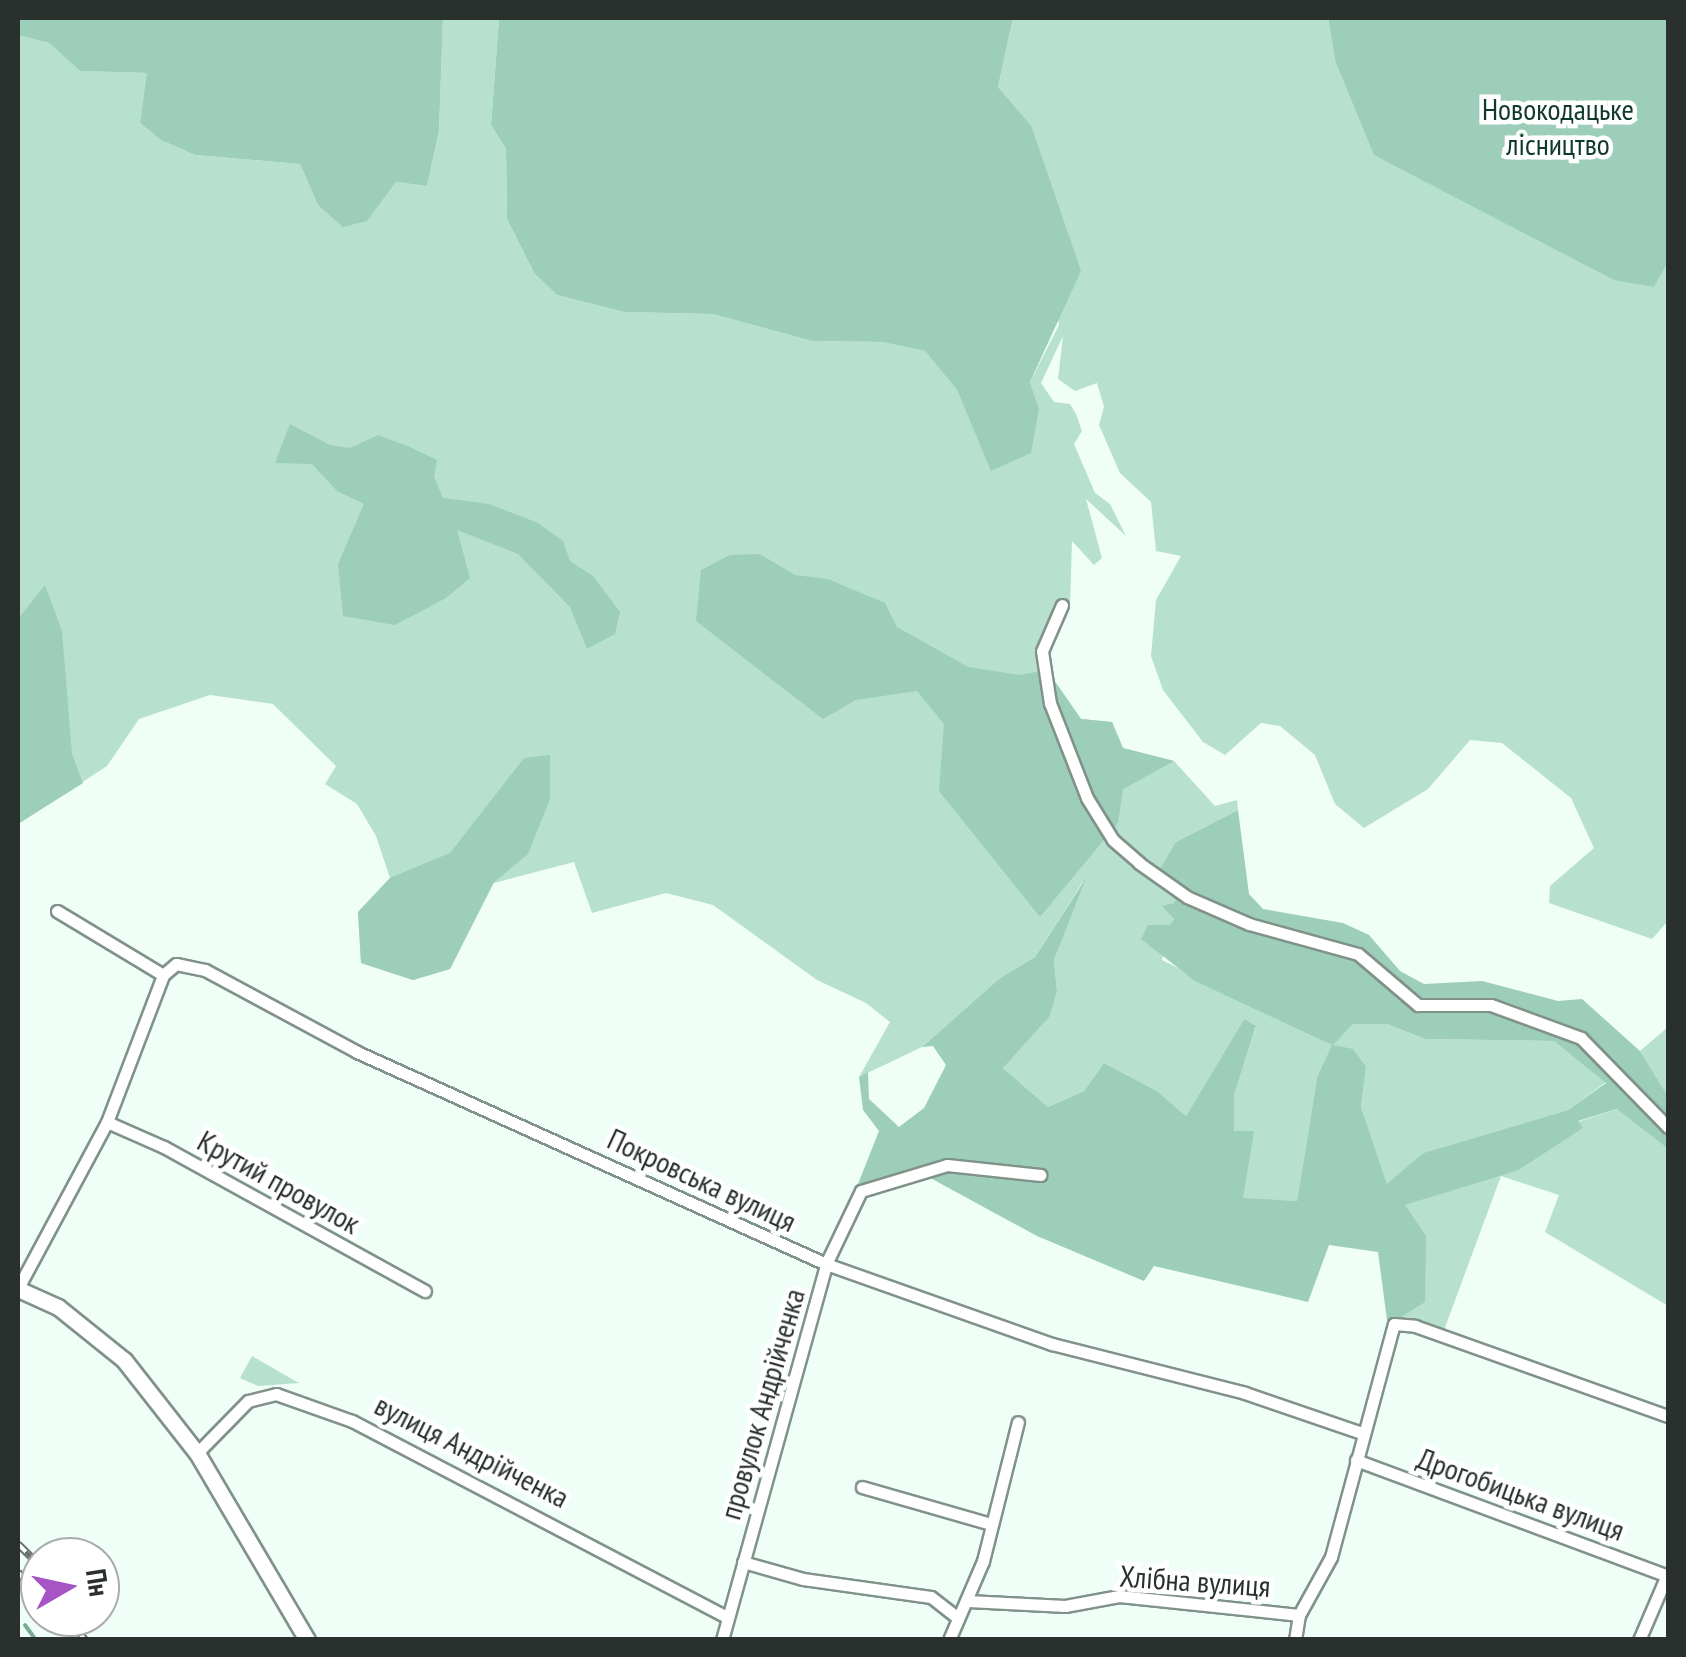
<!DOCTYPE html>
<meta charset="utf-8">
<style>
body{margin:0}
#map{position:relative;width:1686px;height:1657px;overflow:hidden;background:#effef7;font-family:"PT Sans Narrow",sans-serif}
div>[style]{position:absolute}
.green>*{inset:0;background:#b8e0ce}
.forest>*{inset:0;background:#9dceb9}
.stream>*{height:4px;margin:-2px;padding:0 2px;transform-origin:2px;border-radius:2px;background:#7bab97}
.roads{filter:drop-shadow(2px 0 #809289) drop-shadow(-2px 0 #809289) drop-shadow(0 2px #809289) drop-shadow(0 -2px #809289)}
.minor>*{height:11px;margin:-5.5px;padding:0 5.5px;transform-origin:5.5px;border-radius:5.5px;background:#fff}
.tertiary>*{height:15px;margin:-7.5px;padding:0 7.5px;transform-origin:7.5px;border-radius:7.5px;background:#fff}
.rail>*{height:8px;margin-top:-4px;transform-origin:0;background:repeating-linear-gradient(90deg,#fff 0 11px,#67706c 0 22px);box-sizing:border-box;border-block:2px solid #67706c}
span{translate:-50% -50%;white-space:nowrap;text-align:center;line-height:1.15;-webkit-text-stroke:9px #fff;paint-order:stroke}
.park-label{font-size:30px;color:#0f392b}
.street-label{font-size:30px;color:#29302d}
.frame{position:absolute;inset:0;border:20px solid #29302d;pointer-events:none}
.north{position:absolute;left:20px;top:1537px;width:100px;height:100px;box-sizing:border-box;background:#fff;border:2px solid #a9acab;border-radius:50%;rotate:81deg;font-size:28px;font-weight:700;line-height:40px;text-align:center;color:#29302d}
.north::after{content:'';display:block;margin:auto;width:35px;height:45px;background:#a755c5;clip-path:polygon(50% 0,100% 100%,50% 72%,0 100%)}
</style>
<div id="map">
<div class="green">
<div style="clip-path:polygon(443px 18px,499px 18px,491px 125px,506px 149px,507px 219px,534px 273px,557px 295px,624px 312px,713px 314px,812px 341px,882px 342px,925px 351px,957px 390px,992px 471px,1039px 409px,1030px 382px,1059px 325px,1031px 125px,998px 87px,1013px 18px,1328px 18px,1335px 60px,1654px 286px,1668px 262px,1668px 921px,1652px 939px,1549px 903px,1550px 886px,1594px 848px,1571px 798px,1502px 743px,1470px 740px,1428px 789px,1364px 828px,1335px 804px,1315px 755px,1280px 726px,1261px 723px,1225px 755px,1203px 742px,1163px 690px,1151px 656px,1156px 600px,1181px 556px,1156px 551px,1151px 502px,1120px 473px,1099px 425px,1104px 407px,1097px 383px,1075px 391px,1058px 379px,1063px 336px,1041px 383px,1054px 402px,1070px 404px,1076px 414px,1082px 431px,1074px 444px,1095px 493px,1110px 504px,1126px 536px,1086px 499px,1102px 558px,1094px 565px,1072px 541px,1070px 605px,1046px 651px,1047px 670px,1081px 719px,1112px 722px,1123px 748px,1174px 761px,1215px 806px,1237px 800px,1238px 810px,1176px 842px,1182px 889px,1162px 960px,1332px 1045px,1353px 1024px,1387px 1024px,1425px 1039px,1554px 1041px,1606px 1082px,1568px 1110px,1423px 1153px,1387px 1185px,1361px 1107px,1366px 1067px,1317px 1078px,1297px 1201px,1242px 1199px,1253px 1132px,1234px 1131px,1234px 1094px,1256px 1027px,1244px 1019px,1186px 1116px,1157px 1091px,1104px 1063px,1084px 1091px,1048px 1107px,1003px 1068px,1057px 991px,1054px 960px,1084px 880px,1035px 957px,1000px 978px,922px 1047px,859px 1077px,890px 1022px,866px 1003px,817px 980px,713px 905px,666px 893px,592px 913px,574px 862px,494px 883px,450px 969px,413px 980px,361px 963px,358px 912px,390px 878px,376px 836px,357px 804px,325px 784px,336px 766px,273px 704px,210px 695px,139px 719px,107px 766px,18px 824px,18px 35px,49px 43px,80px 71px,148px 73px,140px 123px,161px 140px,195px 155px,300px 164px,318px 205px,367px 220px,396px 182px,427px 186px,439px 131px)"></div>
<div style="clip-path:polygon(1668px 1027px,1668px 1096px,1640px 1051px)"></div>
<div style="clip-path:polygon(1618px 1109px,1668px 1149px,1668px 1306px,1545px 1232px,1559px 1195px,1501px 1176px,1443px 1333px,1396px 1320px,1404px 1205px,1517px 1171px,1582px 1128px,1577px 1122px)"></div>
<div style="clip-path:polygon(252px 1356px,299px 1383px,258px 1386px,240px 1378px)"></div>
</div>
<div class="forest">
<div style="clip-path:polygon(18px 18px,443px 18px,439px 131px,427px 186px,396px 182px,367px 221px,343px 227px,318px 205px,300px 164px,195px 155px,161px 140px,140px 123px,147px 73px,80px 71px,49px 43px,18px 35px)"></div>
<div style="clip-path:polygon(499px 18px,1013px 18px,998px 87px,1031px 125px,1081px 271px,1030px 382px,1039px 409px,1031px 453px,991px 471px,957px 390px,925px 351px,882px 342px,812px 341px,713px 314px,624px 312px,557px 295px,534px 273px,507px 219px,506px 149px,491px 125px)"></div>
<div style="clip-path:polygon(1328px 18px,1668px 18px,1668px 262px,1654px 287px,1614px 280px,1374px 155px,1335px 60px)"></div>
<div style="clip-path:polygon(290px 424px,330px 445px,350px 448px,378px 435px,410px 447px,437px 460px,434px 477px,443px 498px,489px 504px,538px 523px,563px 541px,570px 561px,593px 576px,620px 612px,615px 634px,587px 649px,570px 607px,518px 554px,457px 530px,470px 578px,446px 598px,395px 625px,343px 616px,338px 564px,364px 504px,337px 491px,312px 464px,275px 463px)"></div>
<div style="clip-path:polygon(760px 554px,795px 575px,828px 579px,885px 603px,897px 627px,968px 667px,1019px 675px,1047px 670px,1081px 719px,1112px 722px,1123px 748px,1174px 761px,1123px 789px,1118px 823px,1040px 917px,939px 791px,944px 724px,917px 691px,856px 700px,823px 719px,696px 621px,701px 570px,730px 555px)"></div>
<div style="clip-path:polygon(45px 585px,62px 631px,72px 754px,83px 783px,18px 824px,18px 619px)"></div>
<div style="clip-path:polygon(550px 755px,550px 799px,528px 854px,493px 883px,450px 969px,413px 980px,361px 963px,358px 912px,390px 878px,450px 853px,524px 758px)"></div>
<div style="clip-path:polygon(evenodd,1238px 810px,1249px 894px,1263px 909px,1343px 923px,1369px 935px,1400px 971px,1424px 984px,1482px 981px,1558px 1001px,1582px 999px,1640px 1051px,1668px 1096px,1668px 1149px,1617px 1109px,1578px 1121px,1583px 1128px,1517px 1171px,1405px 1205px,1426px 1236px,1425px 1302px,1396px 1320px,1387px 1320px,1378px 1252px,1329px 1245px,1308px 1302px,1154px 1266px,1144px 1281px,1037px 1236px,923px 1174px,856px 1189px,879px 1131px,863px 1110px,859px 1077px,868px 1072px,869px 1099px,899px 1127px,924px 1108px,946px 1065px,933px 1046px,922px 1047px,1000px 978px,1035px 957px,1086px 878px,1054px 960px,1057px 991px,1049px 1017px,1003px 1068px,1048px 1107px,1084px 1091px,1104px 1063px,1157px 1091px,1186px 1116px,1244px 1019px,1256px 1026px,1234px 1095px,1234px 1131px,1254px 1131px,1243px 1198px,1297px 1201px,1317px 1078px,1332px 1045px,1195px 981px,1141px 939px,1148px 925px,1170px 925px,1174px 919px,1162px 906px,1174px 903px,1182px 889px,1160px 869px,1176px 842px,1238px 810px,1353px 1024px,1387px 1024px,1425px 1039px,1554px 1041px,1606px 1083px,1568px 1110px,1423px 1153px,1387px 1184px,1361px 1107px,1366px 1067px,1353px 1049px,1333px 1045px,1353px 1024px)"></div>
</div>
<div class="stream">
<div style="left:25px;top:1625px;width:19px;rotate:54deg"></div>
</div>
<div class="roads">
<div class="minor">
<div style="left:1062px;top:605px;width:50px;rotate:113.5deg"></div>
<div style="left:1042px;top:651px;width:53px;rotate:81.3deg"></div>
<div style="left:1050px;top:703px;width:102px;rotate:68.7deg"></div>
<div style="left:1087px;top:798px;width:49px;rotate:58.2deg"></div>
<div style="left:1113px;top:840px;width:35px;rotate:41deg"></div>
<div style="left:1139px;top:863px;width:59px;rotate:35.3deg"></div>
<div style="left:1187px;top:897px;width:68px;rotate:23.5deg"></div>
<div style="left:1249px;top:924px;width:113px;rotate:15.4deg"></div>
<div style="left:1358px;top:954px;width:79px;rotate:40.4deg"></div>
<div style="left:1418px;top:1005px;width:73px"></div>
<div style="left:1491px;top:1005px;width:96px;rotate:20.1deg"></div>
<div style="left:1581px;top:1038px;width:124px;rotate:45.7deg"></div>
<div style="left:57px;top:911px;width:124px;rotate:31.1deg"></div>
<div style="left:163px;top:975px;width:17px;rotate:-40deg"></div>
<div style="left:176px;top:964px;width:30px;rotate:12deg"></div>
<div style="left:205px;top:970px;width:173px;rotate:28.3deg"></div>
<div style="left:357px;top:1052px;width:515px;rotate:24.32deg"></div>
<div style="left:826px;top:1264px;width:240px;rotate:19.5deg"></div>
<div style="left:1052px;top:1344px;width:199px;rotate:14.2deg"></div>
<div style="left:1245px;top:1393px;width:124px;rotate:18.9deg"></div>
<div style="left:107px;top:1122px;width:62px;rotate:23.7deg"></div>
<div style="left:164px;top:1147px;width:298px;rotate:28.9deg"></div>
<div style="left:18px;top:1288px;width:188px;rotate:-61.8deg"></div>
<div style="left:107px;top:1122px;width:157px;rotate:-69.1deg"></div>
<div style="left:197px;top:1453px;width:73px;rotate:-45.6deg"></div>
<div style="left:248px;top:1401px;width:29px;rotate:-14deg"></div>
<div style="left:276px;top:1394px;width:81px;rotate:19.6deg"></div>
<div style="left:352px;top:1421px;width:423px;rotate:27.6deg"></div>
<div style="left:1356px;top:1460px;width:333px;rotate:20.4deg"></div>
<div style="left:862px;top:1487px;width:134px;rotate:16deg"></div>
<div style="left:743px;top:1562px;width:62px;rotate:15.8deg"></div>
<div style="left:803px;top:1579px;width:129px;rotate:8deg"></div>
<div style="left:931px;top:1597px;width:34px;rotate:38deg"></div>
<div style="left:968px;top:1601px;width:97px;rotate:3deg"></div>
<div style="left:1065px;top:1606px;width:55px;rotate:-10.5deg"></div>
<div style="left:1119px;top:1596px;width:181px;rotate:6deg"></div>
<div style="left:722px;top:1640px;width:390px;rotate:-74.5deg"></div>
<div style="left:826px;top:1264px;width:81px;rotate:-64.4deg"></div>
<div style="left:861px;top:1191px;width:90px;rotate:-16.8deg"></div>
<div style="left:947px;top:1165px;width:94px;rotate:6.1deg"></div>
<div style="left:949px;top:1640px;width:86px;rotate:-66.7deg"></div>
<div style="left:983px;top:1561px;width:143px;rotate:-75.9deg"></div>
<div style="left:1295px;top:1640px;width:25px;rotate:-81deg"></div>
<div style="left:1299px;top:1615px;width:66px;rotate:-61.1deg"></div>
<div style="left:1331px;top:1557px;width:241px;rotate:-74.9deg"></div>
<div style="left:1394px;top:1324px;width:21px;rotate:5deg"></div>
<div style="left:1415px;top:1326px;width:269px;rotate:19.6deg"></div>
<div style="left:1639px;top:1640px;width:71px;rotate:-66.7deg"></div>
</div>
<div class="tertiary">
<div style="left:18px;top:1289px;width:44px;rotate:24.2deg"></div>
<div style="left:58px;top:1307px;width:85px;rotate:38.8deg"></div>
<div style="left:124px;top:1360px;width:118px;rotate:51.9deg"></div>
<div style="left:197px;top:1453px;width:217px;rotate:59.5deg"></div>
</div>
</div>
<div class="rail">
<div style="left:18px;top:1544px;width:31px;rotate:45deg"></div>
<div style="left:18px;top:1572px;width:34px;rotate:50deg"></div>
<div style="left:66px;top:1617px;width:30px;rotate:50deg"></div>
</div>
<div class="park-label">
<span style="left:1558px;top:126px">Новокодацьке<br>лісництво</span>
</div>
<div class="street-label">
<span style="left:702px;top:1180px;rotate:25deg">Покровська вулиця</span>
<span style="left:279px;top:1182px;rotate:29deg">Крутий провулок</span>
<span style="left:762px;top:1404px;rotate:-74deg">провулок Андрійченка</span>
<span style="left:472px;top:1451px;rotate:27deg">вулиця Андрійченка</span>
<span style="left:1521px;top:1494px;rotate:20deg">Дрогобицька вулиця</span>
<span style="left:1195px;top:1581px;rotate:4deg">Хлібна вулиця</span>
</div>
<div class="frame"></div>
<div class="north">Пн</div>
</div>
